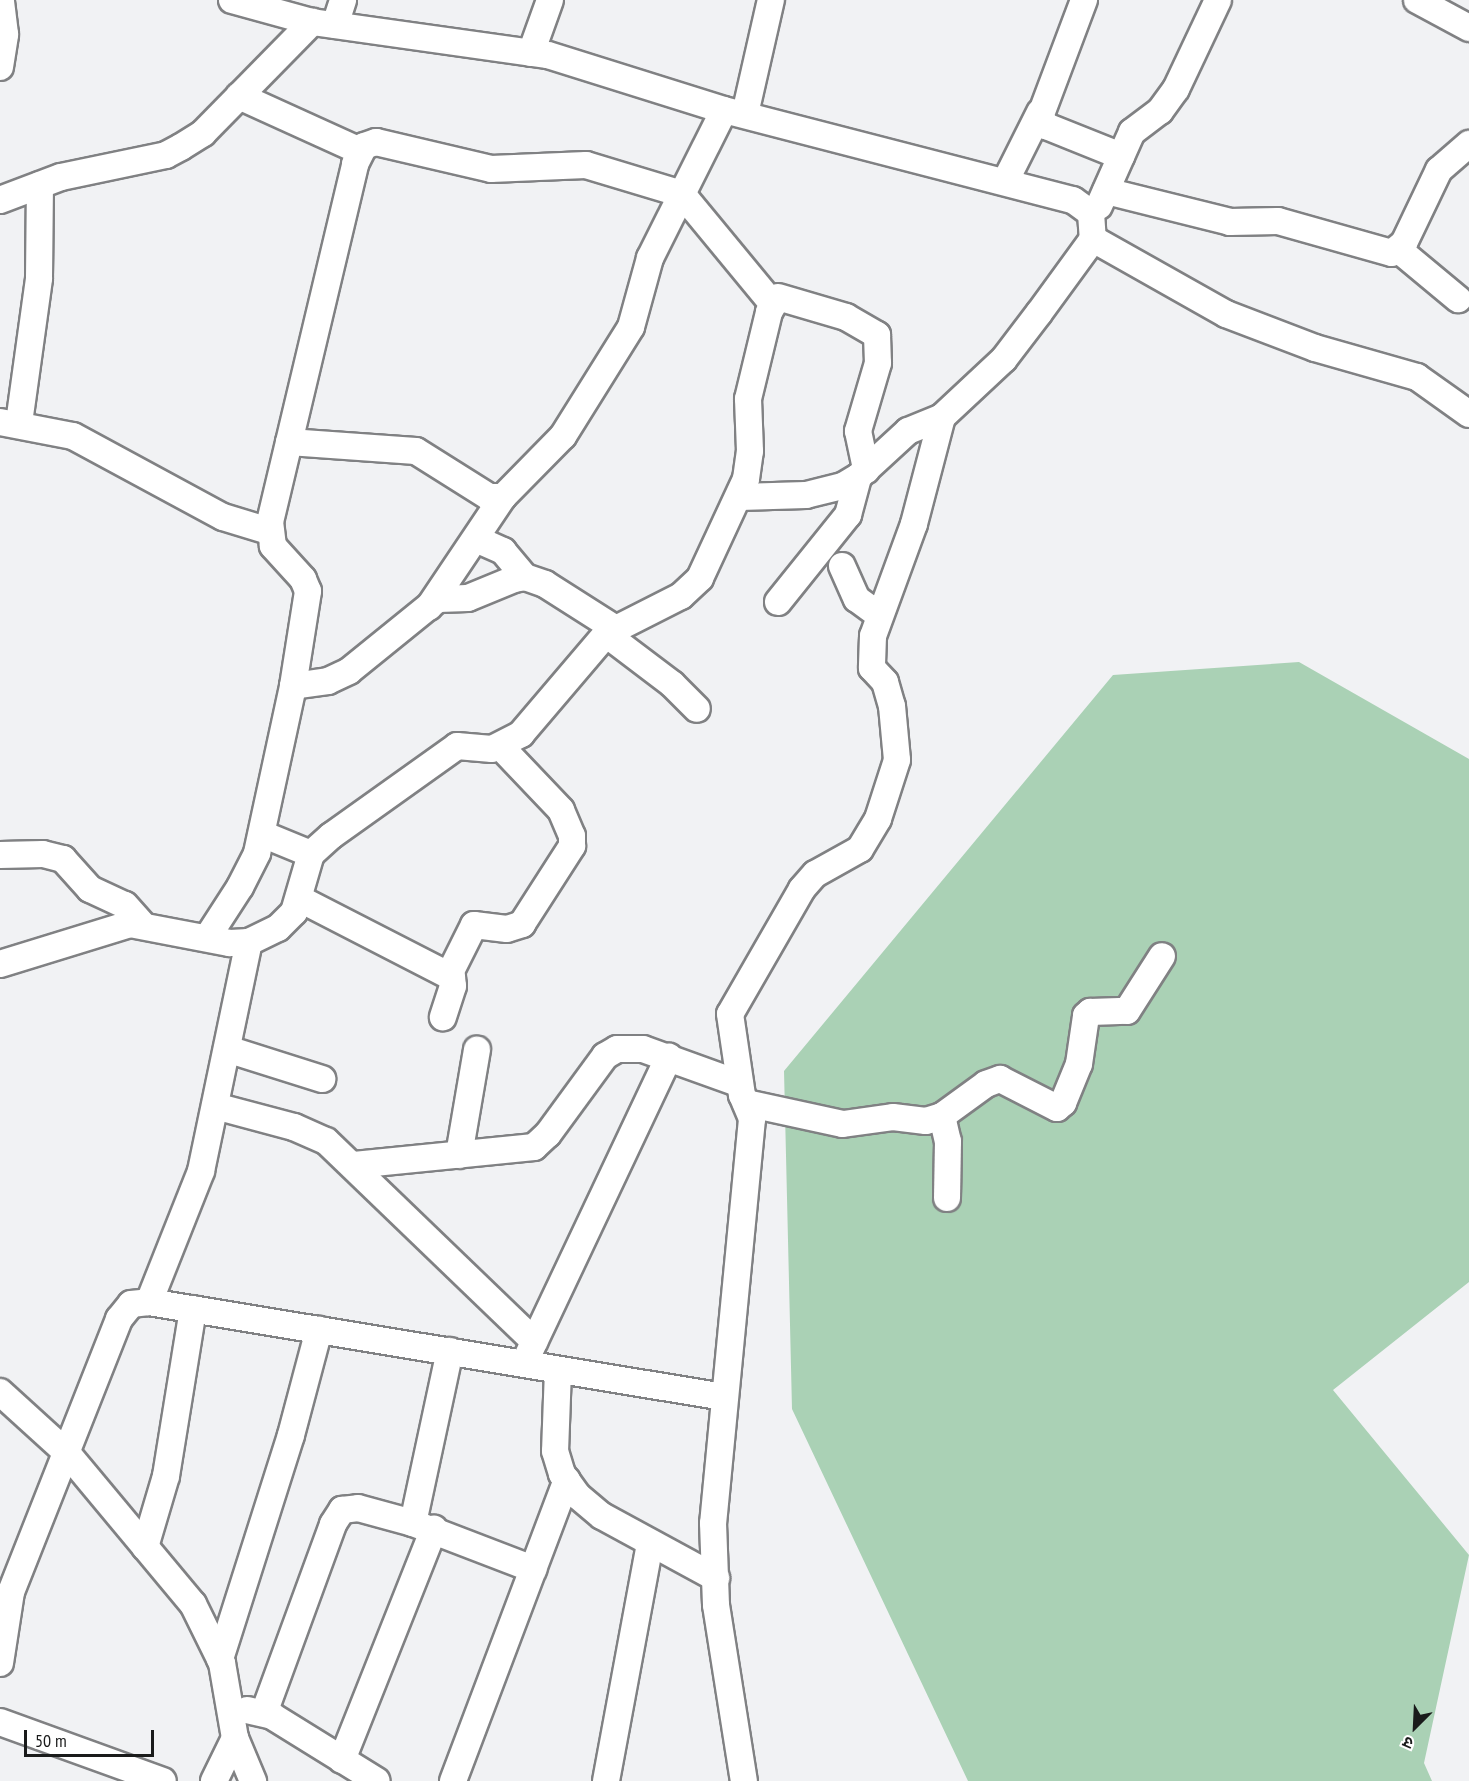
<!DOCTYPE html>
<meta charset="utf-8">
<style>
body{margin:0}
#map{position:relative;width:1469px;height:1781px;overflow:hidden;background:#f1f2f4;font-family:"PT Sans Narrow","Noto Sans Devanagari",sans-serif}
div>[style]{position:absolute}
.green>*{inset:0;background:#aad1b5}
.roads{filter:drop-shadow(2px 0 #808183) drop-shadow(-2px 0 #808183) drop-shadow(0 2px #808183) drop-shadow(0 -2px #808183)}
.minor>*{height:26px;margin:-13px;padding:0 13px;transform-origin:13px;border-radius:13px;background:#fff}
span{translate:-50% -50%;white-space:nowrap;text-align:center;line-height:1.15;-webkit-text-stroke:4.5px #fff;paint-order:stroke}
.north{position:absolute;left:1385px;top:1697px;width:60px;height:60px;-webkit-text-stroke:4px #fff;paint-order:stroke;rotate:204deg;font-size:16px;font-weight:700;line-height:24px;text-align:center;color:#1a1b1b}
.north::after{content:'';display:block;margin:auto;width:21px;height:27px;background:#1a1b1b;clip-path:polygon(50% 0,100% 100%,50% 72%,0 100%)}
.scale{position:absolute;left:24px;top:1730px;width:130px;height:27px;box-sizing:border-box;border:3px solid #1a1b1b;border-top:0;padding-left:8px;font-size:18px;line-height:21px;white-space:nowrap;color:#1a1b1b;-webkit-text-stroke:4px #fff;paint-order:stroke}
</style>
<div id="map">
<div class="green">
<div style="clip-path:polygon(1299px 662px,1469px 759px,1469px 1282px,1333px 1390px,1469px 1555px,1424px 1763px,1432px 1781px,968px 1781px,792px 1409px,784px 1071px,1113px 675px)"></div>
</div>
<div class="roads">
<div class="minor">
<div style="left:232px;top:0;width:83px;rotate:15.4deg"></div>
<div style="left:312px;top:22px;width:238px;rotate:8deg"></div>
<div style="left:548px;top:55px;width:184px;rotate:17.4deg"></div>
<div style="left:724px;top:110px;width:360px;rotate:14.5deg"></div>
<div style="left:1073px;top:200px;width:22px;rotate:36deg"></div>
<div style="left:1091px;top:213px;width:26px;rotate:86deg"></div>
<div style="left:1093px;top:239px;width:92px;rotate:126.1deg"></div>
<div style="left:1039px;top:313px;width:58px;rotate:127.3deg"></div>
<div style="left:1004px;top:359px;width:85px;rotate:136.9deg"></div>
<div style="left:942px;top:417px;width:111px;rotate:104.7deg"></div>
<div style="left:914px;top:524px;width:119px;rotate:110.1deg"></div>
<div style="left:873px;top:636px;width:32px;rotate:92deg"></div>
<div style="left:872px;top:668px;width:19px;rotate:47deg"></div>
<div style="left:885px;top:682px;width:25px;rotate:74deg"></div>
<div style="left:892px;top:706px;width:54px;rotate:84.7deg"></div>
<div style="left:897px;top:760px;width:62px;rotate:107.9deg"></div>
<div style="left:878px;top:819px;width:35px;rotate:121deg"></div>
<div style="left:860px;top:849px;width:51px;rotate:150.9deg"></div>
<div style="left:815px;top:874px;width:20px;rotate:131deg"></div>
<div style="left:802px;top:889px;width:144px;rotate:119.9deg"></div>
<div style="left:730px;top:1014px;width:82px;rotate:81.6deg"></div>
<div style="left:742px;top:1095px;width:26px;rotate:67deg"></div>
<div style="left:752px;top:1119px;width:406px;rotate:95.5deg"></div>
<div style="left:713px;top:1523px;width:82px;rotate:87.9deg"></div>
<div style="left:716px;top:1605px;width:178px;rotate:81deg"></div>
<div style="left:1084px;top:0;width:125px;rotate:110.6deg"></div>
<div style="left:1040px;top:117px;width:11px;rotate:56deg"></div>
<div style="left:1046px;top:126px;width:81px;rotate:21.8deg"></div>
<div style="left:1417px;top:0;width:59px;rotate:28.3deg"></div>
<div style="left:335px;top:25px;width:26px;rotate:-72deg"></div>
<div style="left:531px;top:53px;width:56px;rotate:-70.3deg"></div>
<div style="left:0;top:67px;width:33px;rotate:-81deg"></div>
<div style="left:5px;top:34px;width:34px;rotate:-97deg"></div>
<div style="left:239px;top:96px;width:133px;rotate:24.4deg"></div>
<div style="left:745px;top:114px;width:117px;rotate:-77.2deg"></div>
<div style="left:1005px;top:182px;width:78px;rotate:-63.4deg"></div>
<div style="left:1106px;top:191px;width:128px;rotate:14deg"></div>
<div style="left:1230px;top:222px;width:48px;rotate:-1.2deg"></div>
<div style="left:1278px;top:221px;width:118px;rotate:15.7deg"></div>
<div style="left:1392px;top:253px;width:16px;rotate:-40deg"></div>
<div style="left:1404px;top:243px;width:81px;rotate:-64.4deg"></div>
<div style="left:1439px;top:170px;width:40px;rotate:-41deg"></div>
<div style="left:0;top:200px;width:65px;rotate:-20.7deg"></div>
<div style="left:61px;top:177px;width:107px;rotate:-11.8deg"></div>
<div style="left:166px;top:155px;width:17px;rotate:-28deg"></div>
<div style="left:181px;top:147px;width:26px;rotate:-32deg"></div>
<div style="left:203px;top:133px;width:156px;rotate:-45.5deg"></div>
<div style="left:1099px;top:206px;width:81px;rotate:-66deg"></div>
<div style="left:1132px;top:132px;width:35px;rotate:-37deg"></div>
<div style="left:1160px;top:111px;width:27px;rotate:-54deg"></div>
<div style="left:1176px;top:89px;width:98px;rotate:-64.7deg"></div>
<div style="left:1093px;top:239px;width:153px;rotate:29.4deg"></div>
<div style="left:1226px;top:314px;width:95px;rotate:20.9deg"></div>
<div style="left:1315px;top:348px;width:106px;rotate:15.9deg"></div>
<div style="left:1417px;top:377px;width:64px;rotate:35.4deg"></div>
<div style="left:1399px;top:250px;width:77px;rotate:39.7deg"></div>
<div style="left:0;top:422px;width:74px;rotate:10.9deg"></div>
<div style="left:73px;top:436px;width:170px;rotate:28.4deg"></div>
<div style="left:223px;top:517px;width:48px;rotate:16.9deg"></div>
<div style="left:19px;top:423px;width:146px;rotate:-82.1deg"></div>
<div style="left:39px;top:278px;width:93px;rotate:-89.4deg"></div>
<div style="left:289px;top:442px;width:127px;rotate:4.1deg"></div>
<div style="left:416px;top:451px;width:86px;rotate:32.2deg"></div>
<div style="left:489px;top:497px;width:14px"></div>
<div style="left:503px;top:497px;width:86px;rotate:-45.5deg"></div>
<div style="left:563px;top:436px;width:128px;rotate:-58deg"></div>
<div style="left:631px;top:327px;width:72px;rotate:-74.6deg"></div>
<div style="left:650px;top:258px;width:165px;rotate:-63.4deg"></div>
<div style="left:740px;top:497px;width:66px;rotate:-1.7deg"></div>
<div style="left:806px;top:495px;width:38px;rotate:-14deg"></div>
<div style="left:843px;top:486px;width:17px;rotate:-31deg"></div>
<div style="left:858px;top:477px;width:68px;rotate:-42.6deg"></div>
<div style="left:908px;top:431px;width:37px;rotate:-22deg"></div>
<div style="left:476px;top:539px;width:30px;rotate:24deg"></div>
<div style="left:503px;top:551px;width:34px;rotate:50deg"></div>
<div style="left:842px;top:566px;width:36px;rotate:66deg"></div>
<div style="left:857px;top:599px;width:27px;rotate:36deg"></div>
<div style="left:778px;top:602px;width:112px;rotate:-51.2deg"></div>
<div style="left:848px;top:515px;width:39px;rotate:-75deg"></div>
<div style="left:429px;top:607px;width:133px;rotate:-56.1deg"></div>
<div style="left:606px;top:634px;width:83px;rotate:37.1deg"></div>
<div style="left:672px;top:684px;width:35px;rotate:45deg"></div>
<div style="left:293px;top:686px;width:35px;rotate:-8deg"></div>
<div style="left:328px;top:681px;width:23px;rotate:-25deg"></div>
<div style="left:349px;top:671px;width:114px;rotate:-39deg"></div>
<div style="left:438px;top:599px;width:30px;rotate:-2deg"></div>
<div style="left:468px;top:598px;width:50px;rotate:-22.4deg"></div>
<div style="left:514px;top:579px;width:11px;rotate:-10deg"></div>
<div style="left:525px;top:577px;width:21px;rotate:19deg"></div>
<div style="left:545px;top:584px;width:82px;rotate:32.5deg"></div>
<div style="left:262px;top:834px;width:53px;rotate:22.2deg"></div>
<div style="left:0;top:855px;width:43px;rotate:-1.3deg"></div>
<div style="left:43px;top:854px;width:21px;rotate:14deg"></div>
<div style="left:63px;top:859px;width:40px;rotate:48deg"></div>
<div style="left:90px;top:889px;width:38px;rotate:25deg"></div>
<div style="left:125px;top:905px;width:24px;rotate:48deg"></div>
<div style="left:300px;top:899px;width:171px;rotate:27.2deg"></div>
<div style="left:452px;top:977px;width:9px;rotate:84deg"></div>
<div style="left:453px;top:986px;width:33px;rotate:108deg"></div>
<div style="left:207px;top:938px;width:61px;rotate:-57.1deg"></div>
<div style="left:240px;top:887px;width:38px;rotate:-63deg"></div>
<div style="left:257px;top:853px;width:171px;rotate:-77.8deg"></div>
<div style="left:293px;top:686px;width:96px;rotate:-81deg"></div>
<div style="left:308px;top:591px;width:13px;rotate:-113deg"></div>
<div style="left:303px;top:579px;width:45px;rotate:-132.3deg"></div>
<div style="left:273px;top:546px;width:24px;rotate:-97deg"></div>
<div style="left:270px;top:522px;width:368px;rotate:-76.6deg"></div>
<div style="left:355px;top:164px;width:20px;rotate:-63deg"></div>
<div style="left:364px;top:146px;width:13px;rotate:-18deg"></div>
<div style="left:376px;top:142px;width:118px;rotate:13.2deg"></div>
<div style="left:491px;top:169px;width:95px;rotate:-2.4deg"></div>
<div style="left:586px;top:165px;width:100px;rotate:16.8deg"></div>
<div style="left:682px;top:194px;width:141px;rotate:50.5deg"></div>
<div style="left:0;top:964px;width:136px;rotate:-17.1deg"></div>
<div style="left:130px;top:924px;width:102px;rotate:10.8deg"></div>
<div style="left:230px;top:943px;width:19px;rotate:-3deg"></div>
<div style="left:249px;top:942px;width:32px;rotate:-26deg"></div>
<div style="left:278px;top:928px;width:23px;rotate:-45deg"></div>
<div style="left:294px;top:912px;width:60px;rotate:-73.7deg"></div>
<div style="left:311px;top:854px;width:27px;rotate:-42deg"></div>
<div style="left:331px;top:836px;width:155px;rotate:-35.5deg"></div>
<div style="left:457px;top:746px;width:35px;rotate:5deg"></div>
<div style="left:492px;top:749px;width:33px;rotate:-27deg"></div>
<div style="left:521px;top:734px;width:131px;rotate:-49.6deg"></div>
<div style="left:606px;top:634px;width:84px;rotate:-26.9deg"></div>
<div style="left:681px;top:596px;width:26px;rotate:-43deg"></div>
<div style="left:700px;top:578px;width:109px;rotate:-65.1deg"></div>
<div style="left:746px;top:479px;width:28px;rotate:-82deg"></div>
<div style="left:750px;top:451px;width:52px;rotate:-92.2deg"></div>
<div style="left:748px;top:399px;width:89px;rotate:-76.4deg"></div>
<div style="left:769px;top:312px;width:17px;rotate:-59deg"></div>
<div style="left:778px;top:297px;width:71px;rotate:16.4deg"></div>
<div style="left:846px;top:317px;width:36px;rotate:30deg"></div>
<div style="left:877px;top:335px;width:28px;rotate:88deg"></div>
<div style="left:878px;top:363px;width:71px;rotate:106.4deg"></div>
<div style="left:858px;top:431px;width:40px;rotate:78deg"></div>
<div style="left:449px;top:975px;width:56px;rotate:-63.4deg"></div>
<div style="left:474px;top:925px;width:33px;rotate:7deg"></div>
<div style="left:507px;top:929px;width:16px;rotate:-18deg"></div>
<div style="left:522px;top:924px;width:93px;rotate:-57.3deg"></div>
<div style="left:572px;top:846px;width:10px;rotate:-90deg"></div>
<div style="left:572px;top:836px;width:28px;rotate:-113deg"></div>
<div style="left:561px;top:810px;width:88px;rotate:-133.6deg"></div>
<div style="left:227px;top:1049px;width:100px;rotate:17.5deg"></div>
<div style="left:746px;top:1103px;width:99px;rotate:12.2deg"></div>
<div style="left:843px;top:1124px;width:50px;rotate:-8deg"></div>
<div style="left:893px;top:1117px;width:33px;rotate:7deg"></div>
<div style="left:926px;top:1121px;width:17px;rotate:-17deg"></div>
<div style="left:942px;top:1116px;width:54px;rotate:-36deg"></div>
<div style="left:986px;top:1084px;width:15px;rotate:-20deg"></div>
<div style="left:1000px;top:1079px;width:64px;rotate:27deg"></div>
<div style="left:1057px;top:1108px;width:8px;rotate:-40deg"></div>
<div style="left:1063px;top:1103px;width:42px;rotate:-67.7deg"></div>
<div style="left:1079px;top:1064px;width:49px;rotate:-81.7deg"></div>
<div style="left:1086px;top:1016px;width:6px;rotate:-45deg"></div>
<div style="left:1090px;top:1012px;width:37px;rotate:-2deg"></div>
<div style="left:1127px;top:1011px;width:65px;rotate:-57.5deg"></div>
<div style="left:215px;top:1106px;width:82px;rotate:14.9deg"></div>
<div style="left:294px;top:1127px;width:35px;rotate:24deg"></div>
<div style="left:326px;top:1141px;width:289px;rotate:43.9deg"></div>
<div style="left:942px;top:1116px;width:26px;rotate:77deg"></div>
<div style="left:948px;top:1141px;width:57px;rotate:91deg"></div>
<div style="left:459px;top:1155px;width:107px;rotate:-80.3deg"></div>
<div style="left:354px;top:1165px;width:181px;rotate:-5.7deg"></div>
<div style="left:534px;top:1147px;width:19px;rotate:-43deg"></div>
<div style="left:548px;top:1134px;width:97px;rotate:-53.8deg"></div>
<div style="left:605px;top:1056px;width:14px;rotate:-30deg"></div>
<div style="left:617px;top:1049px;width:26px"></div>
<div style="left:643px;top:1049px;width:103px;rotate:19.8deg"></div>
<div style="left:149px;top:1302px;width:141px;rotate:-68.3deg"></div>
<div style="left:201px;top:1171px;width:234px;rotate:-78.2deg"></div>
<div style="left:528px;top:1355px;width:330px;rotate:-64.7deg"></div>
<div style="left:558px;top:1370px;width:81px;rotate:92.1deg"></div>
<div style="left:555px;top:1451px;width:24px;rotate:73deg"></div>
<div style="left:562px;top:1474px;width:27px;rotate:54deg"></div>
<div style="left:578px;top:1496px;width:31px;rotate:40deg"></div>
<div style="left:602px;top:1516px;width:130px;rotate:28.5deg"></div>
<div style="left:0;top:1392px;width:91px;rotate:42.3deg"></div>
<div style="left:67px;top:1453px;width:197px;rotate:50.2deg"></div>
<div style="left:193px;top:1604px;width:66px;rotate:63.8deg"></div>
<div style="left:222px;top:1663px;width:76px;rotate:80.2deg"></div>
<div style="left:235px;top:1738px;width:47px;rotate:67.3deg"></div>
<div style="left:413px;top:1523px;width:176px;rotate:-77.9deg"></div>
<div style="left:145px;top:1547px;width:74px;rotate:-73.5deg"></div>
<div style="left:166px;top:1476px;width:169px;rotate:-80.8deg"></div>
<div style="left:220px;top:1659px;width:235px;rotate:-72.4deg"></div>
<div style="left:291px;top:1435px;width:109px;rotate:-75.1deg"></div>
<div style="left:0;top:1663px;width:72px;rotate:-81.2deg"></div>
<div style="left:11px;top:1592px;width:294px;rotate:-68.4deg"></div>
<div style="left:119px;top:1319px;width:19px;rotate:-51deg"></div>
<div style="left:131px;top:1304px;width:18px;rotate:-6deg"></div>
<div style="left:149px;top:1302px;width:583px;rotate:9.38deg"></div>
<div style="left:247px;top:1710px;width:26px;rotate:13deg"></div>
<div style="left:272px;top:1716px;width:123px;rotate:31.8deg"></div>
<div style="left:264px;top:1713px;width:201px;rotate:-69.9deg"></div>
<div style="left:333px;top:1524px;width:17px;rotate:-57deg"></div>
<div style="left:342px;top:1510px;width:16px;rotate:-7deg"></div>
<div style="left:358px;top:1508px;width:57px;rotate:15.3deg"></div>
<div style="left:413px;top:1523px;width:129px;rotate:21deg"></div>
<div style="left:0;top:1722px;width:173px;rotate:19.9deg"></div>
<div style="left:342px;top:1760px;width:249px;rotate:-68.3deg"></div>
<div style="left:214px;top:1781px;width:48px;rotate:-64deg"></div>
<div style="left:453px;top:1781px;width:322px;rotate:-69.3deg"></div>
<div style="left:606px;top:1781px;width:242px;rotate:-79.5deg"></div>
</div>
</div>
<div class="north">उ</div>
<div class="scale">50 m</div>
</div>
